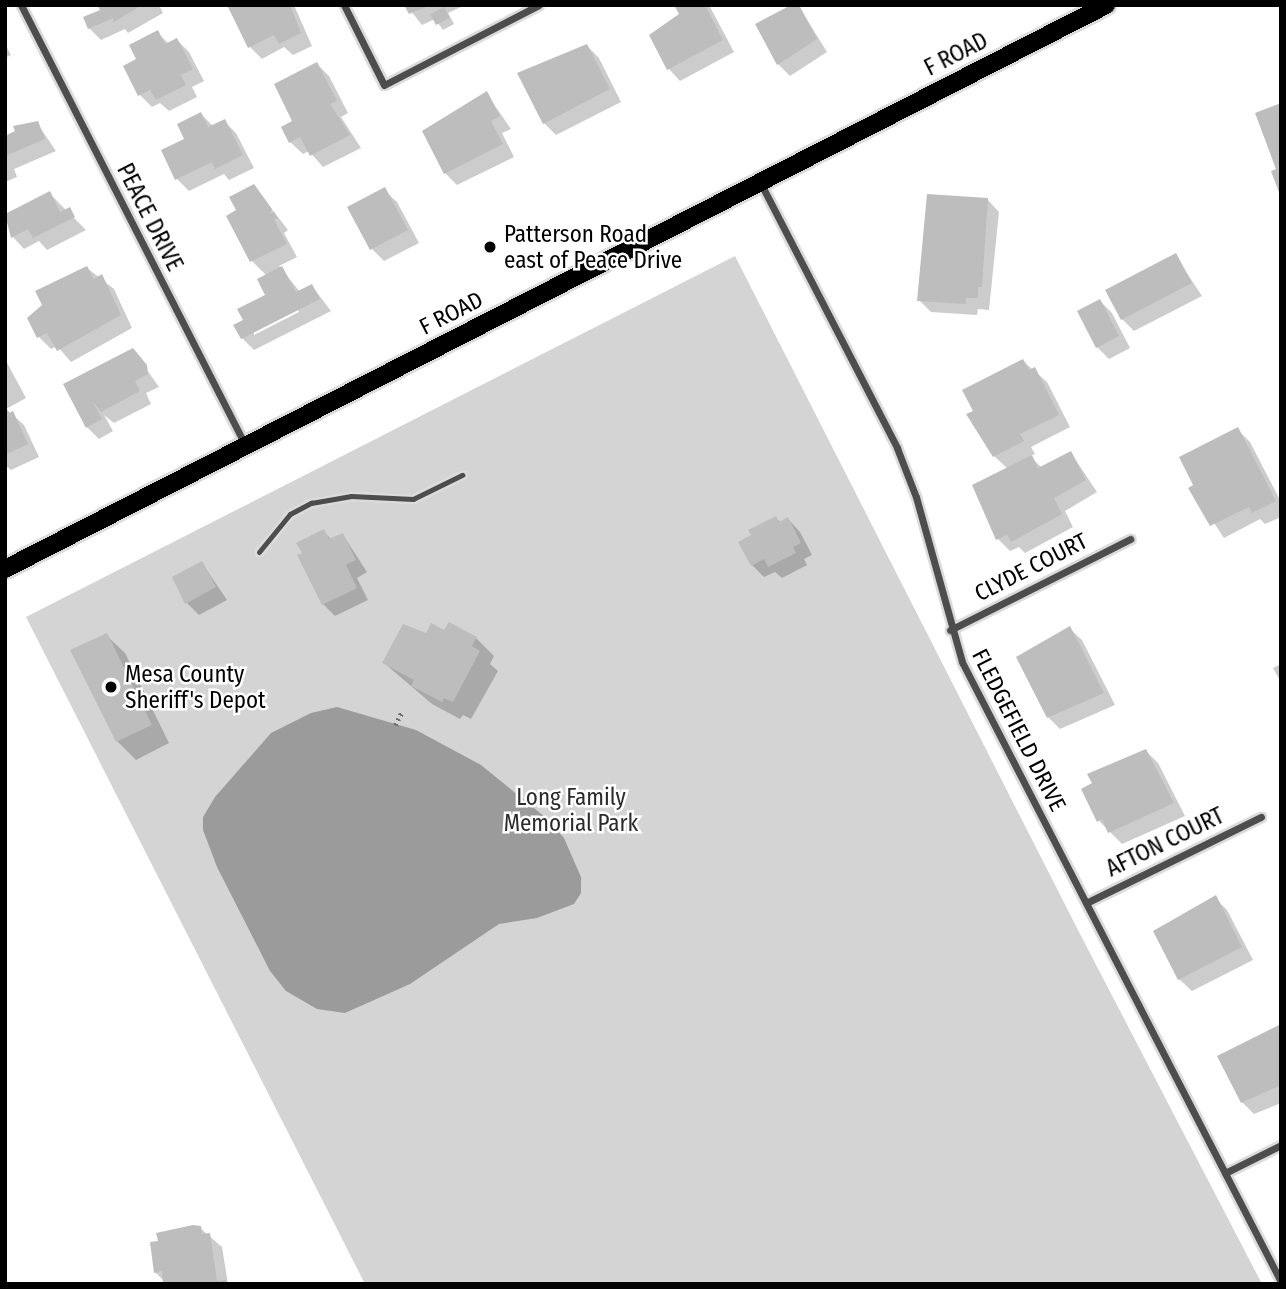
<!DOCTYPE html>
<style>
body{margin:0}
#map{position:relative;width:1286px;height:1289px;overflow:hidden;background:#fff;font-family:"Fira Sans Condensed",sans-serif}
div>[style]{position:absolute}
.green>*{inset:0;background:#d4d4d4}
.water>*{inset:0;background:#9b9b9b}
.shadow>*{inset:0;background:#0003}
.building>*{inset:0;background:#bdbdbd}
.path>*{height:4.5px;margin-top:-2.25px;transform-origin:0;background:repeating-linear-gradient(90deg,#6f6f6f 0 2px,transparent 0 5.5px)}
.roads{filter:drop-shadow(2px 0 #dbdbdb) drop-shadow(-2px 0 #dbdbdb) drop-shadow(0 2px #dbdbdb) drop-shadow(0 -2px #dbdbdb)}
.lane>*{height:5px;margin:-2.5px;padding:0 2.5px;transform-origin:2.5px;border-radius:2.5px;background:#4d4d4d}
.street>*{height:7px;margin:-3.5px;padding:0 3.5px;transform-origin:3.5px;border-radius:3.5px;background:#4d4d4d}
.primary>*{height:18px;margin:-9px;padding:0 9px;transform-origin:9px;border-radius:9px;background:#000}
.dots>*{width:19px;height:19px;translate:-50% -50%;box-sizing:border-box;border:4px solid #fff;border-radius:50%}
span{translate:-50% -50%;white-space:nowrap;text-align:center;line-height:1.15;-webkit-text-stroke:5px #fff;paint-order:stroke}
.street-label{font-size:23px;color:#000}
.poi-label{font-size:23px;color:#000}
.left{translate:0 -50%;text-align:left}
.park-label{font-size:23px;color:#2b2b2b}
.frame{position:absolute;inset:0;border:7px solid #000;pointer-events:none}
</style>
<div id="map">
<div class="green">
<div style="clip-path:polygon(735px 256px,1079px 932px,1262px 1284px,365px 1284px,26px 617px)"></div>
</div>
<div class="water">
<div style="clip-path:polygon(337px 707px,416px 730px,481px 765px,545px 817px,564px 838px,581px 877px,581px 893px,574px 904px,537px 918px,499px 924px,410px 984px,345px 1013px,317px 1009px,286px 991px,270px 971px,217px 867px,203px 830px,203px 817px,215px 797px,271px 733px,311px 713px)"></div>
</div>
<div class="shadow">
<div style="clip-path:polygon(101px 5px,159px 5px,163px 13px,128px 33px,125px 29px,101px 40px,89px 28px,102px 11px)"></div>
<div style="clip-path:polygon(229px 5px,294px 5px,312px 46px,293px 55px,284px 47px,262px 59px,250px 47px)"></div>
<div style="clip-path:polygon(406px 5px,465px 5px,448px 13px,454px 24px,443px 30px,435px 19px,422px 25px)"></div>
<div style="clip-path:polygon(676px 5px,709px 5px,734px 52px,680px 81px,668px 68px,681px 15px)"></div>
<div style="clip-path:polygon(798px 5px,827px 52px,790px 76px,778px 64px)"></div>
<div style="clip-path:polygon(158px 33px,169px 44px,177px 40px,189px 52px,204px 81px,192px 87px,197px 97px,169px 111px,160px 103px,152px 107px,140px 95px)"></div>
<div style="clip-path:polygon(5px 44px,11px 55px,5px 58px)"></div>
<div style="clip-path:polygon(587px 46px,599px 58px,621px 102px,556px 135px,544px 123px)"></div>
<div style="clip-path:polygon(317px 64px,329px 76px,348px 113px,341px 117px,361px 148px,323px 167px,309px 151px,303px 154px,290px 142px)"></div>
<div style="clip-path:polygon(486px 93px,511px 129px,502px 133px,514px 157px,457px 185px,445px 173px)"></div>
<div style="clip-path:polygon(201px 114px,213px 126px,224px 121px,236px 133px,254px 168px,229px 180px,224px 174px,189px 191px,177px 179px,186px 140px)"></div>
<div style="clip-path:polygon(37px 123px,56px 151px,14px 169px,17px 177px,5px 182px,5px 137px)"></div>
<div style="clip-path:polygon(evenodd,254px 186px,288px 230px,284px 233px,297px 257px,279px 266px,300px 292px,312px 286px,331px 311px,254px 350px,242px 338px,245px 321px,267px 296px,267px 276px,252px 261px,228px 217px,239px 211px,254px 186px,297px 308px,299px 312px,254px 335px,254px 331px,297px 308px)"></div>
<div style="clip-path:polygon(384px 190px,397px 202px,419px 243px,384px 261px,372px 249px)"></div>
<div style="clip-path:polygon(49px 193px,86px 230px,47px 250px,39px 241px,24px 249px,12px 236px,5px 216px)"></div>
<div style="clip-path:polygon(987px 199px,999px 212px,989px 310px,978px 309px,977px 315px,931px 312px,919px 300px)"></div>
<div style="clip-path:polygon(1175px 255px,1202px 296px,1134px 331px,1122px 319px)"></div>
<div style="clip-path:polygon(87px 268px,114px 289px,132px 328px,71px 362px,57px 346px,51px 349px,39px 337px,29px 318px)"></div>
<div style="clip-path:polygon(1100px 301px,1112px 313px,1130px 348px,1109px 359px,1097px 347px)"></div>
<div style="clip-path:polygon(133px 350px,159px 387px,146px 393px,151px 404px,114px 423px,104px 415px,113px 431px,99px 439px,87px 427px,66px 385px)"></div>
<div style="clip-path:polygon(5px 359px,26px 398px,6px 409px,24px 425px,39px 457px,11px 470px,5px 465px)"></div>
<div style="clip-path:polygon(1023px 361px,1047px 382px,1070px 427px,1031px 447px,1035px 454px,1030px 456px,1042px 468px,1071px 453px,1097px 492px,1065px 511px,1073px 527px,1025px 553px,1019px 547px,1010px 551px,998px 539px,1008px 469px,994px 456px,975px 411px)"></div>
<div style="clip-path:polygon(1238px 430px,1250px 442px,1281px 502px,1281px 517px,1265px 524px,1260px 519px,1224px 538px,1191px 488px)"></div>
<div style="clip-path:polygon(776px 518px,781px 523px,788px 519px,800px 532px,812px 555px,804px 559px,807px 565px,782px 578px,775px 572px,764px 577px,752px 565px)"></div>
<div style="clip-path:polygon(323px 531px,332px 540px,343px 535px,367px 572px,357px 578px,368px 600px,335px 616px,323px 604px)"></div>
<div style="clip-path:polygon(202px 563px,227px 600px,199px 615px,187px 603px)"></div>
<div style="clip-path:polygon(1069px 628px,1082px 640px,1115px 705px,1060px 729px,1048px 717px)"></div>
<div style="clip-path:polygon(445px 632px,476px 638px,494px 656px,490px 664px,498px 671px,471px 719px,463px 715px,460px 719px,432px 704px,384px 663px,427px 635px)"></div>
<div style="clip-path:polygon(106px 635px,125px 653px,169px 743px,136px 760px,117px 741px)"></div>
<div style="clip-path:polygon(1281px 664px,1281px 682px,1273px 668px)"></div>
<div style="clip-path:polygon(1146px 751px,1158px 763px,1185px 816px,1122px 844px,1099px 821px)"></div>
<div style="clip-path:polygon(1215px 898px,1227px 910px,1253px 960px,1192px 991px,1179px 979px)"></div>
<div style="clip-path:polygon(1281px 1026px,1281px 1103px,1254px 1114px,1242px 1102px)"></div>
<div style="clip-path:polygon(200px 1228px,222px 1247px,228px 1284px,167px 1284px,155px 1272px,160px 1243px)"></div>
</div>
<div class="building">
<div style="clip-path:polygon(97px 5px,142px 5px,114px 22px,113px 18px,88px 29px,83px 17px,100px 10px)"></div>
<div style="clip-path:polygon(227px 5px,290px 5px,301px 33px,279px 44px,274px 35px,248px 48px)"></div>
<div style="clip-path:polygon(404px 5px,431px 5px,409px 14px)"></div>
<div style="clip-path:polygon(674px 5px,705px 5px,723px 40px,667px 70px,649px 35px,679px 14px)"></div>
<div style="clip-path:polygon(791px 5px,799px 5px,817px 39px,777px 65px,755px 24px)"></div>
<div style="clip-path:polygon(444px 7px,450px 18px,436px 25px,430px 14px)"></div>
<div style="clip-path:polygon(158px 30px,165px 44px,177px 38px,193px 69px,181px 75px,186px 85px,156px 100px,150px 90px,138px 96px,123px 66px,136px 59px,129px 45px)"></div>
<div style="clip-path:polygon(587px 44px,610px 89px,543px 124px,517px 73px)"></div>
<div style="clip-path:polygon(317px 62px,337px 101px,330px 104px,350px 135px,310px 156px,300px 137px,289px 143px,281px 127px,292px 121px,274px 84px)"></div>
<div style="clip-path:polygon(487px 91px,500px 116px,491px 121px,503px 144px,444px 174px,422px 131px)"></div>
<div style="clip-path:polygon(1281px 103px,1281px 195px,1280px 195px,1271px 171px,1276px 169px,1255px 113px)"></div>
<div style="clip-path:polygon(201px 112px,208px 127px,225px 119px,243px 155px,215px 169px,212px 162px,175px 180px,161px 150px,184px 139px,177px 124px)"></div>
<div style="clip-path:polygon(38px 121px,45px 139px,5px 156px,5px 136px,15px 131px,13px 126px)"></div>
<div style="clip-path:polygon(254px 184px,272px 209px,270px 214px,274px 212px,278px 218px,274px 220px,287px 244px,250px 262px,226px 216px,236px 210px,229px 197px)"></div>
<div style="clip-path:polygon(385px 187px,408px 230px,370px 250px,347px 207px)"></div>
<div style="clip-path:polygon(50px 191px,60px 212px,70px 207px,75px 217px,33px 238px,28px 229px,11px 238px,5px 214px)"></div>
<div style="clip-path:polygon(927px 194px,988px 198px,982px 287px,978px 287px,978px 298px,966px 298px,966px 304px,917px 301px)"></div>
<div style="clip-path:polygon(1176px 253px,1192px 283px,1121px 320px,1105px 290px)"></div>
<div style="clip-path:polygon(87px 266px,94px 279px,102px 274px,121px 315px,57px 351px,47px 333px,37px 338px,27px 318px,42px 305px,35px 291px)"></div>
<div style="clip-path:polygon(282px 266px,296px 292px,312px 284px,320px 299px,241px 339px,233px 325px,243px 320px,237px 309px,265px 295px,257px 279px)"></div>
<div style="clip-path:polygon(1100px 299px,1119px 336px,1096px 348px,1077px 311px)"></div>
<div style="clip-path:polygon(133px 348px,147px 365px,148px 374px,135px 381px,140px 391px,101px 412px,93px 402px,102px 419px,86px 428px,63px 384px)"></div>
<div style="clip-path:polygon(1023px 359px,1029px 370px,1035px 367px,1059px 415px,1020px 434px,1024px 441px,993px 457px,966px 414px,973px 411px,962px 390px)"></div>
<div style="clip-path:polygon(5px 406px,9px 413px,13px 411px,28px 444px,5px 455px)"></div>
<div style="clip-path:polygon(1238px 427px,1276px 501px,1252px 513px,1249px 507px,1210px 526px,1188px 488px,1193px 485px,1179px 457px)"></div>
<div style="clip-path:polygon(1071px 451px,1086px 480px,1054px 498px,1062px 514px,1011px 542px,1007px 535px,996px 540px,972px 485px,1032px 455px,1038px 468px)"></div>
<div style="clip-path:polygon(776px 516px,779px 522px,788px 517px,801px 543px,793px 547px,796px 553px,768px 567px,764px 559px,751px 566px,738px 542px,751px 535px,748px 530px)"></div>
<div style="clip-path:polygon(324px 529px,329px 539px,343px 533px,356px 560px,346px 565px,357px 588px,322px 605px,297px 555px,302px 553px,296px 543px)"></div>
<div style="clip-path:polygon(202px 561px,216px 587px,185px 604px,172px 577px)"></div>
<div style="clip-path:polygon(449px 622px,477px 637px,472px 646px,480px 651px,453px 702px,444px 698px,442px 702px,417px 689px,411px 686px,414px 680px,382px 663px,403px 624px,426px 633px,431px 623px,444px 630px)"></div>
<div style="clip-path:polygon(1070px 626px,1104px 693px,1047px 718px,1016px 657px)"></div>
<div style="clip-path:polygon(107px 633px,152px 725px,116px 742px,70px 650px)"></div>
<div style="clip-path:polygon(1146px 749px,1174px 803px,1108px 833px,1102px 819px,1097px 822px,1081px 789px,1092px 783px,1087px 774px)"></div>
<div style="clip-path:polygon(1216px 895px,1242px 947px,1178px 980px,1153px 931px)"></div>
<div style="clip-path:polygon(1281px 1024px,1281px 1085px,1241px 1103px,1217px 1056px)"></div>
<div style="clip-path:polygon(193px 1225px,201px 1226px,202px 1234px,210px 1233px,217px 1281px,226px 1280px,226px 1284px,169px 1284px,163px 1283px,162px 1271px,154px 1273px,150px 1242px,158px 1241px,156px 1233px)"></div>
</div>
<div class="path">
<div style="left:395px;top:725px;width:15px;rotate:-62deg"></div>
</div>
<div class="roads">
<div class="lane">
<div style="left:259px;top:552px;width:49px;rotate:-50.8deg"></div>
<div style="left:290px;top:514px;width:24px;rotate:-28deg"></div>
<div style="left:311px;top:503px;width:41px;rotate:-9.9deg"></div>
<div style="left:351px;top:496px;width:62px;rotate:2.8deg"></div>
<div style="left:413px;top:499px;width:55px;rotate:-26.1deg"></div>
</div>
<div class="street">
<div style="left:21px;top:5px;width:494px;rotate:63deg"></div>
<div style="left:344px;top:5px;width:89px;rotate:63.4deg"></div>
<div style="left:384px;top:85px;width:174px;rotate:-27.3deg"></div>
<div style="left:760px;top:182px;width:299px;rotate:62.7deg"></div>
<div style="left:897px;top:448px;width:53px;rotate:68.8deg"></div>
<div style="left:916px;top:497px;width:171px;rotate:74.4deg"></div>
<div style="left:962px;top:662px;width:697px;rotate:62.77deg"></div>
<div style="left:950px;top:630px;width:202px;rotate:-26.8deg"></div>
<div style="left:1086px;top:903px;width:195px;rotate:-26.2deg"></div>
<div style="left:1225px;top:1173px;width:63px;rotate:-26.6deg"></div>
</div>
<div class="primary">
<div style="left:5px;top:569px;width:1237px;rotate:-27.12deg"></div>
</div>
</div>
<div class="dots">
<div style="left:490px;top:247px;background:#000"></div>
<div style="left:111px;top:687px;background:#000"></div>
</div>
<div class="street-label">
<span style="left:956px;top:54px;rotate:-27deg">F ROAD</span>
<span style="left:150px;top:217px;rotate:63deg">PEACE DRIVE</span>
<span style="left:451px;top:313px;rotate:-27deg">F ROAD</span>
<span style="left:1031px;top:567px;rotate:-27deg">CLYDE COURT</span>
<span style="left:1019px;top:730px;rotate:63deg">FLEDGEFIELD DRIVE</span>
<span style="left:1165px;top:842px;rotate:-26deg">AFTON COURT</span>
</div>
<div class="poi-label">
<span class="left" style="left:504px;top:247px">Patterson Road<br>east of Peace Drive</span>
<span class="left" style="left:125px;top:687px">Mesa County<br>Sheriff's Depot</span>
</div>
<div class="park-label">
<span style="left:571px;top:810px">Long Family<br>Memorial Park</span>
</div>
<div class="frame"></div>
</div>
